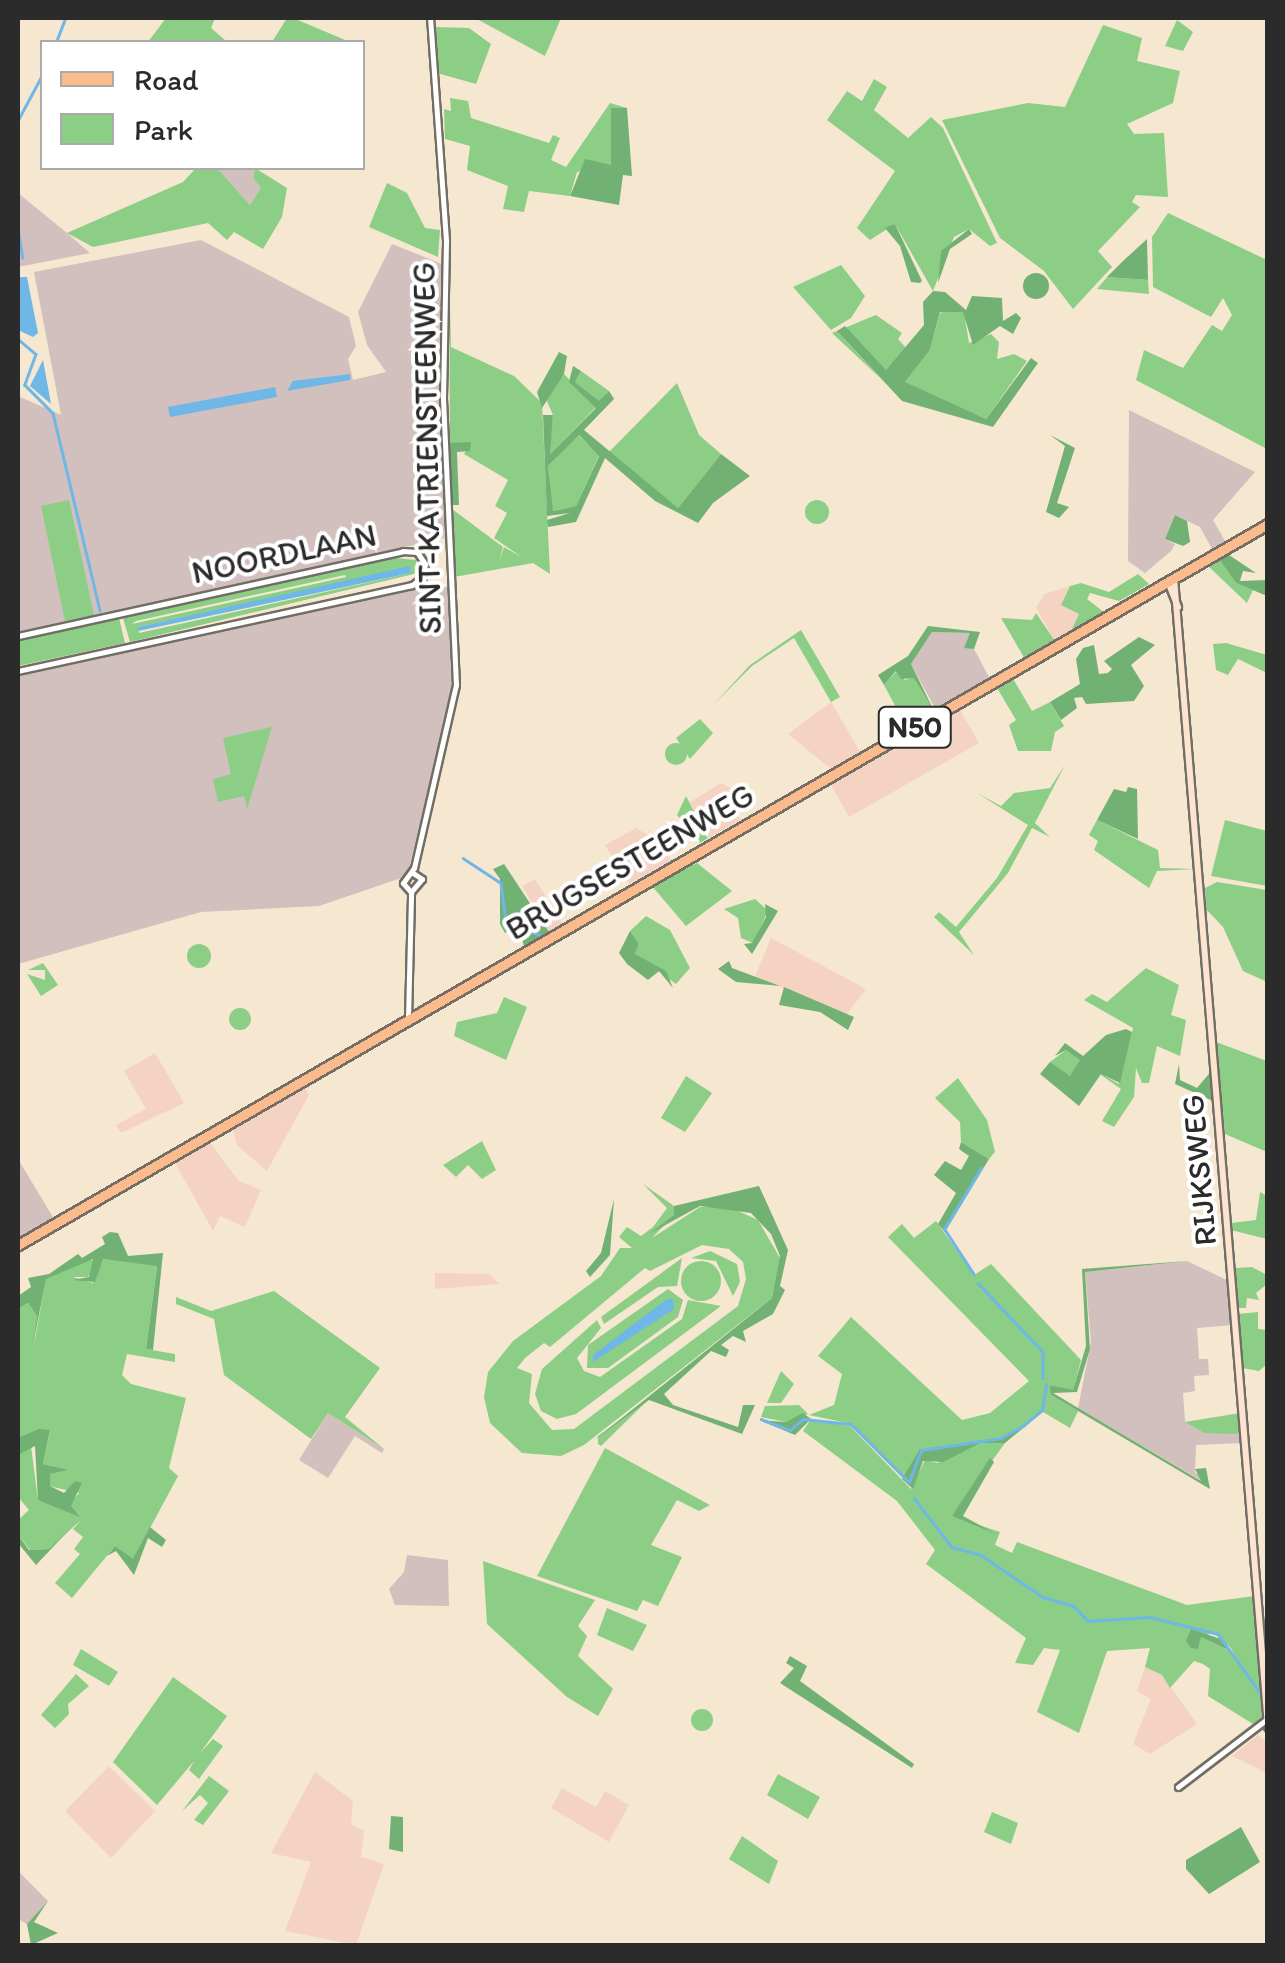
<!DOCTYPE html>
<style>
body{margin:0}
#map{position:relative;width:1285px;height:1963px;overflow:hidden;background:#f6e7d1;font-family:Itim,sans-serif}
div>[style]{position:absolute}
.built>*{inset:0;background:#f5d3c2}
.industrial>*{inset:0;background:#d1c0bd}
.green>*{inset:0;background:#8cce86}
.round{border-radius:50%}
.forest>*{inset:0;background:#71b173}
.water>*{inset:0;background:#6eb7e6}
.stream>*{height:2.5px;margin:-1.25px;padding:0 1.25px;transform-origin:1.25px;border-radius:1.25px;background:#6eb7e6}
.roads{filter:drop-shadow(2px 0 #726d65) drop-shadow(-2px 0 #726d65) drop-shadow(0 2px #726d65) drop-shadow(0 -2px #726d65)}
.tertiary>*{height:5px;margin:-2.5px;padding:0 2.5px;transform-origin:2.5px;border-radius:2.5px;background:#fff}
.secondary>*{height:6px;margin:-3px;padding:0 3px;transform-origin:3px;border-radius:3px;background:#fde4d1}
.primary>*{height:9px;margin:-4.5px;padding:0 4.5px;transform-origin:4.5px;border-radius:4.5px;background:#fbbb8d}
span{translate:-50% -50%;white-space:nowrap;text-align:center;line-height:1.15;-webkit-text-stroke:8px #fff;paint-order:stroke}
.shield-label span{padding:2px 8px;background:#fff;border:2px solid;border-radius:8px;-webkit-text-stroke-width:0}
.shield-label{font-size:30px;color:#2b2b2b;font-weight:700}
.street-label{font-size:32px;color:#2b2b2b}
.frame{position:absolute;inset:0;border:20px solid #2b2b2b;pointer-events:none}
.legend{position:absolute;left:40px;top:40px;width:325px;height:130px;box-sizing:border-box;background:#fff;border:2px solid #aaa;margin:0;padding:12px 18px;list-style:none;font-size:30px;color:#2b2b2b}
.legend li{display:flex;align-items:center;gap:20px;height:50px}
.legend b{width:50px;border:2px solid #aaa}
</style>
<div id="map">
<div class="built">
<div style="clip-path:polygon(1070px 586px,1061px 605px,1079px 613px,1070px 633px,1055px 641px,1036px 608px,1044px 594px)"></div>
<div style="clip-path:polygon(831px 702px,860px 752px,831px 769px,788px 734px)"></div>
<div style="clip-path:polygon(959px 708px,979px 743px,849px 817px,829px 781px)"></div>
<div style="clip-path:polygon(721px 783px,746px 797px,734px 806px,741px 820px,708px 838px,690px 802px)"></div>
<div style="clip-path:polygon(636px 828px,664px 844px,660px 850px,672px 860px,629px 884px,605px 845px)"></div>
<div style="clip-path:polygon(535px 879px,563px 925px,549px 932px,522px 886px)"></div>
<div style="clip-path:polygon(771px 938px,866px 989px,847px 1014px,755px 976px)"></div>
<div style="clip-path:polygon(155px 1053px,184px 1103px,121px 1133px,116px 1125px,146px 1109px,124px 1071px)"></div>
<div style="clip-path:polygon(303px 1085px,309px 1095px,267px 1171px,237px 1145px,232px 1126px)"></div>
<div style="clip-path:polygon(208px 1140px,238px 1180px,261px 1190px,245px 1227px,220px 1216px,213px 1231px,174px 1161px)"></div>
<div style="clip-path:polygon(435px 1273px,490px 1274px,499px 1284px,435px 1289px)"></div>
<div style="clip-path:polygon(1145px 1667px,1162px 1675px,1197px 1724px,1150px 1754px,1133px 1744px,1151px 1699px,1137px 1691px)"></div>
<div style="clip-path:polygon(1258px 1735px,1265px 1741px,1267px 1773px,1232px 1756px)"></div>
<div style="clip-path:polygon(109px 1766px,155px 1811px,111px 1858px,65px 1811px)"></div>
<div style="clip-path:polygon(315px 1772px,353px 1801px,351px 1825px,364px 1831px,361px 1857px,384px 1864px,356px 1945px,285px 1931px,311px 1862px,271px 1853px)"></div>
<div style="clip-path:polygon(562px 1788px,596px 1807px,605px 1791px,629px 1805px,609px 1842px,551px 1808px)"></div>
</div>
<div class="industrial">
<div style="clip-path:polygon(217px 168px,255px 168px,253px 178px,262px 187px,250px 205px)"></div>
<div style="clip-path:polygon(18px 193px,67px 233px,90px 253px,18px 267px)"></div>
<div style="clip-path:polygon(201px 240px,349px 317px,356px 346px,348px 359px,353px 380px,386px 372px,367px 345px,358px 312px,392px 244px,442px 264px,445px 538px,18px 634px,18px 396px,61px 415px,34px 272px)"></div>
<div style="clip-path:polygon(1129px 410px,1255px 472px,1213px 520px,1225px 541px,1212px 549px,1200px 527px,1175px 515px,1165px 539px,1175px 544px,1171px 551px,1145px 573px,1128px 561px)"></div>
<div style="clip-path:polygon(440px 581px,448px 589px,452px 694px,407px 876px,319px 906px,201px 912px,18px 964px,18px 673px)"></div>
<div style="clip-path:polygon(932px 632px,971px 633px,965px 647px,974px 649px,990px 679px,936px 710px,911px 664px)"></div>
<div style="clip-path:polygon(18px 1159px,54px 1219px,18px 1240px)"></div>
<div style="clip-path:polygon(1187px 1261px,1229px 1281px,1233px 1325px,1197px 1328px,1199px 1359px,1208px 1359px,1209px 1375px,1194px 1376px,1195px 1391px,1183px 1393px,1185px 1421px,1204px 1433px,1242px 1431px,1242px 1443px,1196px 1445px,1195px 1473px,1204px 1476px,1202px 1481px,1078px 1408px,1091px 1342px,1085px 1272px)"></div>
<div style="clip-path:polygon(328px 1413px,384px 1449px,382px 1453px,355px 1436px,328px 1478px,299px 1460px)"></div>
<div style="clip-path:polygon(407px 1555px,448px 1560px,449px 1606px,395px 1605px,389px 1589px,404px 1572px)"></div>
<div style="clip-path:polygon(18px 1871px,48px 1901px,27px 1924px,18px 1919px)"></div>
</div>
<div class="green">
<div style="clip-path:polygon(166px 18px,215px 18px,211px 28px,225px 40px,148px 42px)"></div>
<div style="clip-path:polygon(287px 18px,293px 18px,350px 42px,272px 42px)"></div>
<div style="clip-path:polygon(475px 18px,561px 18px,545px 56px)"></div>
<div style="clip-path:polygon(1177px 20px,1193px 32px,1183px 51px,1165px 46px)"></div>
<div style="clip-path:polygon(1103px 25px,1142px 38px,1137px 61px,1180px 71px,1173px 103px,1127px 124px,1134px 134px,1164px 133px,1168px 197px,1136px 195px,1132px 202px,1140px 207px,1098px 251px,1112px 267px,1073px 309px,1044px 271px,1000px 238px,942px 120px,1028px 103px,1065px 107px)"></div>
<div style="clip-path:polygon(434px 27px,469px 28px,491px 44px,476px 84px,437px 73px)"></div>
<div style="clip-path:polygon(874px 79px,887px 87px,874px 110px,908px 138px,931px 117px,943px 128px,997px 243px,990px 246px,969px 229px,954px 237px,933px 291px,895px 224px,870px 240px,857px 228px,895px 171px,827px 120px,847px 91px,862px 101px)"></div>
<div style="clip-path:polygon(450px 98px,468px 101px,471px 118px,549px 143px,553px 135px,560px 138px,551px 160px,566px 167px,610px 103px,627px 108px,611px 109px,611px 166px,577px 172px,570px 196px,529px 191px,524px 212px,503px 209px,508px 186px,467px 170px,470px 146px,445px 139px,444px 109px,451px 111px)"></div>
<div style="clip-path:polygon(196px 168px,217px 168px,250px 205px,261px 188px,253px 178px,255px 168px,287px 188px,282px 217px,263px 249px,234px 232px,227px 240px,208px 223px,93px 247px,67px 233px,183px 182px)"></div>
<div style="clip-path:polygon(387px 183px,407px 193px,425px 228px,440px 230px,438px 257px,369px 227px)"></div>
<div style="clip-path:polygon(1168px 213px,1267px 260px,1267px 449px,1136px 380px,1144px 350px,1183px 368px,1212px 325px,1222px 331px,1232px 315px,1223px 298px,1211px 317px,1153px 287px,1152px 237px)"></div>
<div style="clip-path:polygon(841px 265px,865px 296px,851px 318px,831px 330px,793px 287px)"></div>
<div style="clip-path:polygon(449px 270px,451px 347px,514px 376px,542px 403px,550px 574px,533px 563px,454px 577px,452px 509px,503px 547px,499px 563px,504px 547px,523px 558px,494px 538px,507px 513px,495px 506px,508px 480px,464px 454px,470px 443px,450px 443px)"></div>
<div style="clip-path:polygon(1107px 277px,1148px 280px,1149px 294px,1097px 289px)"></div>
<div style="clip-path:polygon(954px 308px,964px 312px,969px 343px,991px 334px,999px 342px,997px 359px,1014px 354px,1027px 361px,986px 419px,904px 383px,930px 350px,940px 313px)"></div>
<div style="clip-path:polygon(876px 315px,902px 333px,898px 339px,906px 348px,886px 370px,838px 332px,880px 378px,832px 333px)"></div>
<div style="clip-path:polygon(581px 371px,609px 391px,599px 402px,575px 382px)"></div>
<div style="clip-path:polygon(564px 374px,596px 407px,549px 455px,553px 415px,545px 397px)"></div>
<div style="clip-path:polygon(677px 383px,699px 435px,721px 454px,678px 508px,607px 454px)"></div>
<div style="clip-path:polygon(578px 435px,599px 455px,576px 506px,552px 511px,548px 466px)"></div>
<div class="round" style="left:805px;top:500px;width:24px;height:24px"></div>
<div style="clip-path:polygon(69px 500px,94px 615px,65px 621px,41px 506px)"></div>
<div style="clip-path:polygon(evenodd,395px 558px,416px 560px,418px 573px,130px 642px,123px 618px,395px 558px,410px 567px,411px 573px,139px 633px,138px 627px,410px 567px,395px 558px,345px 575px,346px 577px,132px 624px,136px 621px,345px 575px)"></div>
<div style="clip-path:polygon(1218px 558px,1236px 583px,1253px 590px,1247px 603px,1207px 565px)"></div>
<div style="clip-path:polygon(1138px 574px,1149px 584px,1119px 601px,1090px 593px,1087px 599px,1105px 613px,1070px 633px,1079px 614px,1061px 605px,1070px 586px,1081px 583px,1109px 592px)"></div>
<div style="clip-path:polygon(1036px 613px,1055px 641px,1025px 659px,1001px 618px,1032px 620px)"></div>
<div style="clip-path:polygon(119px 618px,125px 643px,18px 666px,18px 641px)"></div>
<div style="clip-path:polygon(801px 630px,840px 697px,831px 702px,794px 638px,752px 666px,714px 704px,750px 665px)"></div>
<div style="clip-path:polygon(1226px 643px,1267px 655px,1267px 673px,1238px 659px,1228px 675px,1216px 670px,1213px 644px)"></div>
<div style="clip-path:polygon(897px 671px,905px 680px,914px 677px,934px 711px,906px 726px,884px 685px)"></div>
<div style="clip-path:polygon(1012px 677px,1032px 711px,1050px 702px,1064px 726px,1055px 732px,1051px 751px,1018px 751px,1009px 725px,1016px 720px,996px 686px)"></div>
<div style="clip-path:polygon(700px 719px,713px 733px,690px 759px,676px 738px)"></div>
<div style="clip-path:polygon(272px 727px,247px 809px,244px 796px,218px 802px,213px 779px,231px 774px,223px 738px)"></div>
<div class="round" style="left:665px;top:743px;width:22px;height:22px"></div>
<div style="clip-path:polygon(1065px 765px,1035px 823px,1050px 837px,1032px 828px,1008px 873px,959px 932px,974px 955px,934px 917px,939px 912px,956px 927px,997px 878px,1028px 825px,977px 793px,1001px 806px,1014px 793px,1050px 788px)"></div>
<div style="clip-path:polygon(686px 796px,708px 838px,700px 843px,677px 815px)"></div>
<div style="clip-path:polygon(1097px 820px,1158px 850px,1160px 868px,1196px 869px,1157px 871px,1149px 888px,1094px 850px,1098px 841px,1089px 835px)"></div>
<div style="clip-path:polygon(1225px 820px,1267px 831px,1267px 886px,1211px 876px)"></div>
<div style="clip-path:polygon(697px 863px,732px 891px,686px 926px,652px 886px)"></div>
<div style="clip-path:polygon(1217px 882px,1267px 890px,1267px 982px,1243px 971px,1223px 927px,1206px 909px,1205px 888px)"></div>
<div style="clip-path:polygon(755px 899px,768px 911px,753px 943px,741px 938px,738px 918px,724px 909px)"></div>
<div style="clip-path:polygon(646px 916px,670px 930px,690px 968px,676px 984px,635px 954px,639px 944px,630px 931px)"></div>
<div class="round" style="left:187px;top:944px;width:24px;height:24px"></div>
<div style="clip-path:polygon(43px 963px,58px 985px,41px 996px,27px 974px,45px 980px,45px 970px,28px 970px)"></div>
<div style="clip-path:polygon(1146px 968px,1179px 985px,1171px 1015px,1186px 1020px,1180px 1056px,1157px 1046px,1149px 1083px,1142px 1083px,1136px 1068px,1134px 1097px,1114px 1127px,1102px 1121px,1121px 1089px,1101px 1075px,1094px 1061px,1109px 1058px,1105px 1076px,1119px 1084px,1133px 1028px,1084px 1000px,1092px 994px,1107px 1002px)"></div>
<div style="clip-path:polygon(504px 997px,527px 1007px,506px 1060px,454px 1036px,457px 1022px,497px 1013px)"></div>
<div class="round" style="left:229px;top:1008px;width:22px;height:22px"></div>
<div style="clip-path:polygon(1216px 1042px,1267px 1061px,1267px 1152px,1225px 1134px)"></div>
<div style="clip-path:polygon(1066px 1050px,1081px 1059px,1070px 1077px,1050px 1062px)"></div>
<div style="clip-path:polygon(686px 1076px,712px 1093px,685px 1132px,661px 1118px)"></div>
<div style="clip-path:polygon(958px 1078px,987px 1120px,995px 1152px,989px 1159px,961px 1142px,960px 1122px,935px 1098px)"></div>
<div style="clip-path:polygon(482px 1141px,496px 1170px,482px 1179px,468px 1165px,456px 1177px,443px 1165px)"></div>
<div style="clip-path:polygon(evenodd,643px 1184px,674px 1206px,674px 1215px,652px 1238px,700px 1207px,727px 1206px,758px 1220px,780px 1258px,772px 1298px,584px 1445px,561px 1456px,522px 1453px,490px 1423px,484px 1397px,488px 1372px,513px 1341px,601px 1276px,620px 1248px,632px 1248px,619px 1237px,627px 1227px,641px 1236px,653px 1227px,667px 1208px,643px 1184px,702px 1245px,729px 1249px,743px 1262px,746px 1279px,738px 1306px,574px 1429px,552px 1430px,529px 1403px,532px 1374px,517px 1368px,525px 1358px,544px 1343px,550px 1347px,645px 1268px,650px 1271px,702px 1245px)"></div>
<div style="clip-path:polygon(1260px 1192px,1267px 1196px,1267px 1239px,1231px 1230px,1231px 1223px,1256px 1220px)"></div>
<div style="clip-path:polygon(936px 1221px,974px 1275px,991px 1264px,1081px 1360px,1073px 1391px,1051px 1385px,1051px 1395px,1078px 1411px,1070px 1428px,1043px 1412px,1001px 1439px,921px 1449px,904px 1477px,852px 1424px,809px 1415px,834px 1405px,842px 1374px,818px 1356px,851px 1317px,962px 1420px,990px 1413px,1029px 1381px,888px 1237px,902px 1224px,914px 1238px)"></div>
<div style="clip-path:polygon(710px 1251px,737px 1264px,740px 1282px,733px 1296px,716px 1261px,691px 1258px)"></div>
<div style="clip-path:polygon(682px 1258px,677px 1286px,658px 1287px,604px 1324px,601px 1317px)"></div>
<div style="clip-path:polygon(91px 1259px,96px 1265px,88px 1277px,73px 1277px,93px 1283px,103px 1259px,157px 1265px,146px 1349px,175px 1354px,175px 1362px,127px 1354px,122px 1375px,131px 1384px,186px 1398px,169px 1468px,178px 1476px,133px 1560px,115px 1546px,72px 1598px,55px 1583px,80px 1554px,74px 1549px,83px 1537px,73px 1529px,82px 1519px,49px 1549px,30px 1550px,18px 1535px,18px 1520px,29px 1510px,18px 1497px,18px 1455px,26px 1447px,31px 1446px,38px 1500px,67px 1507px,79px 1493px,49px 1486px,50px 1474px,68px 1470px,43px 1464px,50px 1431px,18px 1438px,18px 1309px,28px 1303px,37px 1316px,34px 1345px,46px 1278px)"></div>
<div class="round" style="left:681px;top:1261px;width:40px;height:40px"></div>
<div style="clip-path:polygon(1252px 1267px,1267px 1275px,1267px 1284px,1256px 1293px,1259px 1300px,1247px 1298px,1246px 1308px,1238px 1308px,1235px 1268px)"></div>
<div style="clip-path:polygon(668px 1289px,683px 1300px,678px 1317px,608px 1368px,587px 1368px,588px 1345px)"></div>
<div style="clip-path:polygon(274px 1291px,380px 1368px,345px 1417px,384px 1449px,328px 1413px,311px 1439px,224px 1375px,214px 1319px,176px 1304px,176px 1297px,211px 1311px)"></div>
<div style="clip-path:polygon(688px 1300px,721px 1306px,576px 1414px,557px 1419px,541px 1411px,535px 1394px,542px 1369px,597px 1320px,601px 1328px,577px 1358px,584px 1371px,600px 1377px,682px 1319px)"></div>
<div style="clip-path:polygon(1258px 1312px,1258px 1329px,1268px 1330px,1267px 1364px,1259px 1371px,1242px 1368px,1238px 1314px)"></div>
<div style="clip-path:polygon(781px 1371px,794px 1384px,781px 1403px,767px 1403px)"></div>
<div style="clip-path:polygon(649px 1399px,601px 1446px,598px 1444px,598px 1436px)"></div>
<div style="clip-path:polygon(799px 1405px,808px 1414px,786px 1422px,761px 1417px,765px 1406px)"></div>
<div style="clip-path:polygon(1240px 1413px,1242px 1431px,1236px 1434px,1204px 1433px,1185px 1422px)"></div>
<div style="clip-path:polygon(evenodd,811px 1419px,850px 1426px,911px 1489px,925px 1460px,937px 1463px,980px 1442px,1005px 1443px,952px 1516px,1000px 1532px,995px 1545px,1012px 1553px,1017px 1542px,1187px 1605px,1254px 1596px,1262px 1717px,1253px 1724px,1208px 1696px,1210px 1669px,1203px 1664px,1194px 1661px,1170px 1688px,1162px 1675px,1145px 1667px,1150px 1648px,1107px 1651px,1079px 1733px,1037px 1712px,1060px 1650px,1044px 1648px,1033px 1665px,1015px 1663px,1026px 1638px,926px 1564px,935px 1550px,897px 1501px,803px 1431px,811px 1419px,1214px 1633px,1230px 1647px,1246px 1675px,1229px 1651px,1200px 1636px,1199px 1646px,1187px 1639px,1214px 1633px)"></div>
<div style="clip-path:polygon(605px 1448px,710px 1505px,699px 1511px,677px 1500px,651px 1545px,682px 1557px,658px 1606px,643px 1600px,637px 1611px,537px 1576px)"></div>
<div style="clip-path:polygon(483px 1561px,595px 1600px,578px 1626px,587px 1636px,578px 1656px,613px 1689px,598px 1716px,567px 1697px,487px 1624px)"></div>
<div style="clip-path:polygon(607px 1608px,647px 1625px,633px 1651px,597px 1635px)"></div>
<div style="clip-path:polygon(81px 1649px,118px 1672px,109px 1686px,73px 1665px)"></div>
<div style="clip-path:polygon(76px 1674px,89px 1686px,68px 1704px,69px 1714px,55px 1728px,41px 1715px)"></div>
<div style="clip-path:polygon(173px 1677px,227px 1716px,200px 1753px,213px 1739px,223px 1746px,199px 1779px,189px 1770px,194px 1761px,157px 1805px,113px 1762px)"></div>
<div class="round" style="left:691px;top:1709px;width:22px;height:22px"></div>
<div style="clip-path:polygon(778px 1774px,820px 1797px,808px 1819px,767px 1795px)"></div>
<div style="clip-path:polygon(209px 1776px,229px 1791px,203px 1825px,194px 1820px,208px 1803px,200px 1795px,182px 1811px)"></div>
<div style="clip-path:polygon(992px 1812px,1018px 1823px,1011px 1844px,984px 1832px)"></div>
<div style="clip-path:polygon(742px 1836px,778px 1861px,769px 1884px,729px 1859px)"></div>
</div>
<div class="forest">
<div style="clip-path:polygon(611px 108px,627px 108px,632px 176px,623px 175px,619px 205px,570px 196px,585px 159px,611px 165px)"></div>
<div style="clip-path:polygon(895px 224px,922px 281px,920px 283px,911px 282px,900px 246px,885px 228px)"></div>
<div style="clip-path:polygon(969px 229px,972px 234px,950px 249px,938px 283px,941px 251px)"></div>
<div style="clip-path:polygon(1147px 239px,1148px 280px,1107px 277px,1123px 261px)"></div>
<div class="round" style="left:1023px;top:273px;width:26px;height:26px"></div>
<div style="clip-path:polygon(933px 291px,945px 292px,966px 310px,972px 296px,1002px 298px,1003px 321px,1016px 313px,1021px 318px,1013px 334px,1000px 326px,973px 345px,963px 312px,940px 312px,930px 350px,905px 382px,986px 419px,1031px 358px,1038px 363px,993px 427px,902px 401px,837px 331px,845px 326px,886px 370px,924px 325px,923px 302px)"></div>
<div style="clip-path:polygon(559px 352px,567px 356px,564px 374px,542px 408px,537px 392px)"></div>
<div style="clip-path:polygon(evenodd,573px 366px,581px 371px,575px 382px,599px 401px,609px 391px,614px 399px,584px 430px,678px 508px,721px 454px,750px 476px,713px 503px,698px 523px,655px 501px,605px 458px,576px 522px,548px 527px,547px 520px,570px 513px,547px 516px,543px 415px,553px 415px,550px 454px,596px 408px,569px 382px,573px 366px,579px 435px,599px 456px,576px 506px,553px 511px,548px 466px,579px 435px)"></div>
<div style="clip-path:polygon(1050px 435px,1075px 448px,1057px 503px,1069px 507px,1059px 518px,1046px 512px,1065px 446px)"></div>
<div style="clip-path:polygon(471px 442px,470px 451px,457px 452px,459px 505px,452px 505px,450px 443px)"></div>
<div style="clip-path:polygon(1175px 515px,1187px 521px,1190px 542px,1183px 546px,1165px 539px)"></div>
<div style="clip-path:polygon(1226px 553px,1256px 573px,1243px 571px,1240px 581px,1267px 580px,1267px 596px,1236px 583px,1218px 558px)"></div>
<div style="clip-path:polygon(928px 626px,980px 632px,974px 649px,964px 648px,970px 633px,932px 632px,911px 664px,934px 711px,914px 678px,901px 679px,896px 671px,884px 685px,878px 675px,908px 656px)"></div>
<div style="clip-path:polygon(1139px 637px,1155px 645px,1131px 665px,1144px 686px,1134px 701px,1086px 704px,1082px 697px,1074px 698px,1077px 708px,1061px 720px,1050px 702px,1080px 684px,1076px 659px,1083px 648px,1094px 645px,1099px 674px,1108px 673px,1112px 669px,1104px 661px)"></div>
<div style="clip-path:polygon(1128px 787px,1137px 789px,1138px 839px,1097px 820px,1114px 789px,1126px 792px)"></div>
<div style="clip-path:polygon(504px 864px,549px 932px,524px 946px,518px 926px,505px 933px,500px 924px,500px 879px,493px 869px)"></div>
<div style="clip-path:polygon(765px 904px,778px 911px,752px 954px,744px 944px,752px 943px,766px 917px)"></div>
<div style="clip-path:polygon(630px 931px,639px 944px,635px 954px,666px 971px,673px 988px,659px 971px,648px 980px,627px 964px,619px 953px)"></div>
<div style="clip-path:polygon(729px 961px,732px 968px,780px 986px,736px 982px,718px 969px)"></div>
<div style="clip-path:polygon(784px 987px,854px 1017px,848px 1030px,820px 1012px,779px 1005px)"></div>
<div style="clip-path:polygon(1126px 1029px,1132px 1032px,1120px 1083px,1101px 1074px,1079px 1106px,1040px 1074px,1050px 1062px,1070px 1076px,1080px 1060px,1066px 1050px,1055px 1056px,1065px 1043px,1083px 1056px,1106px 1035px)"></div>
<div style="clip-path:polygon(1179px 1064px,1180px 1080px,1197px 1088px,1213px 1069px,1215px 1102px,1175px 1084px)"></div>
<div style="clip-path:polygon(961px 1142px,989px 1159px,945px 1232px,938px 1224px,956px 1193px,934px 1175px,945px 1161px,961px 1170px,969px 1156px,959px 1149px)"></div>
<div style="clip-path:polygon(759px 1186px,788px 1250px,780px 1286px,785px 1290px,773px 1314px,743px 1331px,746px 1342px,733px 1336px,721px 1345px,729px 1350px,726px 1357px,711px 1351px,664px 1394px,673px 1405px,738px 1427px,743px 1405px,755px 1405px,742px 1434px,649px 1400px,593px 1441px,772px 1298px,780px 1256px,771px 1234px,751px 1213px,700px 1206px,649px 1234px,674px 1215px,674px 1206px)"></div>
<div style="clip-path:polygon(614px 1199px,610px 1255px,590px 1277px,586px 1271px,601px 1253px)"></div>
<div style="clip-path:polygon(110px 1232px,118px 1233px,128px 1256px,163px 1253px,153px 1350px,146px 1349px,157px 1266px,103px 1259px,95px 1282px,72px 1280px,89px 1277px,93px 1259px,46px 1279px,33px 1345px,37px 1316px,28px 1303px,18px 1309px,18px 1296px,31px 1287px,28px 1278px,49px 1274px,78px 1254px,82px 1258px,105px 1244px,102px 1237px)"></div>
<div style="clip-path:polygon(1187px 1261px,1085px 1272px,1090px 1349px,1077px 1392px,1053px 1393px,1201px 1481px,1195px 1469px,1206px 1468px,1210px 1489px,1051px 1395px,1050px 1385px,1073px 1390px,1086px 1346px,1082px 1269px)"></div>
<div style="clip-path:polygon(1044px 1411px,1005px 1443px,980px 1443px,943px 1462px,923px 1461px,913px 1489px,902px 1479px,920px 1449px,1001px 1439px)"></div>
<div style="clip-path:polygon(803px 1413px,811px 1419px,795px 1435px,759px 1420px,786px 1422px)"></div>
<div style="clip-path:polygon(39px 1429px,50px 1430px,43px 1464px,69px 1470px,50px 1474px,50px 1486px,64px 1493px,75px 1481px,82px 1483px,71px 1506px,80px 1517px,38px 1500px,35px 1446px,18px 1455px,18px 1438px)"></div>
<div style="clip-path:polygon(990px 1458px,994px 1462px,963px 1516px,996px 1534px,952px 1516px)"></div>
<div style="clip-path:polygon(150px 1527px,166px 1540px,162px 1547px,148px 1538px,134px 1575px,116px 1551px,107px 1556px,115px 1546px,133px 1559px)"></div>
<div style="clip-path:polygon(71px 1528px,36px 1565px,18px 1543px,18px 1535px,29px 1550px,49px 1549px)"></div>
<div style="clip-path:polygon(1191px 1629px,1224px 1640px,1247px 1676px,1230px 1651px,1201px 1637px,1198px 1649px,1191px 1648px,1186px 1641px)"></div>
<div style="clip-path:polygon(790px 1656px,807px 1666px,800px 1681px,914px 1764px,912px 1768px,780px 1683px,794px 1668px,786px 1663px)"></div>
<div style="clip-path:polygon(391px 1816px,403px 1817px,403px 1852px,389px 1849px)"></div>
<div style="clip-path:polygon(1241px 1827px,1260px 1862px,1209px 1894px,1186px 1869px,1186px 1860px)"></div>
<div style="clip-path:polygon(48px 1901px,34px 1922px,58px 1933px,31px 1945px,27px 1924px)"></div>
</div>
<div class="water">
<div style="clip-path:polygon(18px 277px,27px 277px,38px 333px,33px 337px,18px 330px)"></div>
<div style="clip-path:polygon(43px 360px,51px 404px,30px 386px)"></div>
<div style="clip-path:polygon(350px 374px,350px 380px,287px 391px,293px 381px)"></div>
<div style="clip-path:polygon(275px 387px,277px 397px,170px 417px,168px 407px)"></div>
<div style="clip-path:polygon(410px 566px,411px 573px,138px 631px,138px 627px)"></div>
<div style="clip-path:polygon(667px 1299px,673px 1299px,674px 1309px,593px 1362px,593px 1355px)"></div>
</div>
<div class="stream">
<div style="left:56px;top:42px;width:26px;rotate:-69deg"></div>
<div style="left:18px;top:120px;width:51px;rotate:-61.9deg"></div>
<div style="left:18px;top:228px;width:30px;rotate:81deg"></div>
<div style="left:18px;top:339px;width:23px;rotate:40deg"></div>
<div style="left:36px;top:354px;width:33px;rotate:110deg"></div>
<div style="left:25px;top:385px;width:40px;rotate:45deg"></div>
<div style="left:53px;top:413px;width:203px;rotate:76.6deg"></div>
<div style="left:463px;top:858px;width:45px;rotate:33.3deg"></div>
<div style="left:501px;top:883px;width:40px;rotate:82.9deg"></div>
<div style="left:506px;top:923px;width:37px;rotate:19deg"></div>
<div style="left:974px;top:1275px;width:55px;rotate:-123.1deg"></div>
<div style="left:944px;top:1229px;width:71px;rotate:-58.8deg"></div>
<div style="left:978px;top:1283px;width:95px;rotate:46.7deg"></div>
<div style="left:1043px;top:1352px;width:26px;rotate:90deg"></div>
<div style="left:761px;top:1419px;width:31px;rotate:21deg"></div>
<div style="left:790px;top:1430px;width:17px;rotate:-40deg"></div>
<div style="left:803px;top:1419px;width:48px;rotate:5.9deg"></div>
<div style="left:851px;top:1424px;width:81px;rotate:45deg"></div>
<div style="left:909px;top:1482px;width:34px;rotate:-69deg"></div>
<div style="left:921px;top:1450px;width:81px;rotate:-8.5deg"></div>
<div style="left:1001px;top:1438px;width:26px;rotate:-29deg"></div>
<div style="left:1024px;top:1425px;width:23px;rotate:-40deg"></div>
<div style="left:1042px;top:1410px;width:26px;rotate:-81deg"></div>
<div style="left:914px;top:1498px;width:62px;rotate:52.2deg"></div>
<div style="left:952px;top:1547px;width:30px;rotate:15deg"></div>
<div style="left:981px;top:1555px;width:75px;rotate:34.1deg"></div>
<div style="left:1043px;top:1597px;width:32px;rotate:16deg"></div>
<div style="left:1074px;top:1606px;width:21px;rotate:47deg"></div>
<div style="left:1088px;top:1621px;width:62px;rotate:-3.7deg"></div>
<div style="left:1150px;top:1617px;width:70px;rotate:14deg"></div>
<div style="left:1218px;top:1634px;width:70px;rotate:54.3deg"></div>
</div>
<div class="roads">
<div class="tertiary">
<div style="left:18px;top:636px;width:394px;rotate:-12.4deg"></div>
<div style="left:403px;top:551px;width:14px;rotate:4deg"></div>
<div style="left:417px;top:552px;width:14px;rotate:56deg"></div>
<div style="left:425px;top:564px;width:13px;rotate:99deg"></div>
<div style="left:423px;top:577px;width:14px;rotate:144deg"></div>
<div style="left:412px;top:585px;width:403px;rotate:167.7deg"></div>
<div style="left:411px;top:892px;width:12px;rotate:-132deg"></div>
<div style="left:403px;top:883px;width:19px;rotate:-54deg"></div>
<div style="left:414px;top:868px;width:188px;rotate:-77.1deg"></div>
<div style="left:456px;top:685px;width:287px;rotate:-92.6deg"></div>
<div style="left:443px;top:398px;width:158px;rotate:-88.9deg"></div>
<div style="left:446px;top:240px;width:223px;rotate:-94.1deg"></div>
<div style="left:408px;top:1019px;width:127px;rotate:-88.6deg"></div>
<div style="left:411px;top:892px;width:17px;rotate:-50deg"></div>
<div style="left:422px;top:879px;width:11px;rotate:-146deg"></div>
<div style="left:1178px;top:1787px;width:112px;rotate:-37.4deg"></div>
</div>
<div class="secondary">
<div style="left:1174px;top:578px;width:1153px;rotate:85.32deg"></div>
<div style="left:1168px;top:582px;width:27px;rotate:68deg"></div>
</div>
<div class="primary">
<div style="left:18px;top:1245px;width:1443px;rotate:-29.98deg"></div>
</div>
</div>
<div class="shield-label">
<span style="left:915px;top:727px">N50</span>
</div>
<div class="street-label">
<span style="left:427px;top:448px;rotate:-91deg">SINT-KATRIENSTEENWEG</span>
<span style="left:284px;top:554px;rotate:-12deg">NOORDLAAN</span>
<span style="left:630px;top:862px;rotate:-30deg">BRUGSESTEENWEG</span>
<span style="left:1199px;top:1170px;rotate:-95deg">RIJKSWEG</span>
</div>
<div class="frame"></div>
<ul class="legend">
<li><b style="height:12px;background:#fbbb8d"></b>Road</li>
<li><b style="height:28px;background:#8cce86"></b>Park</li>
</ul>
</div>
